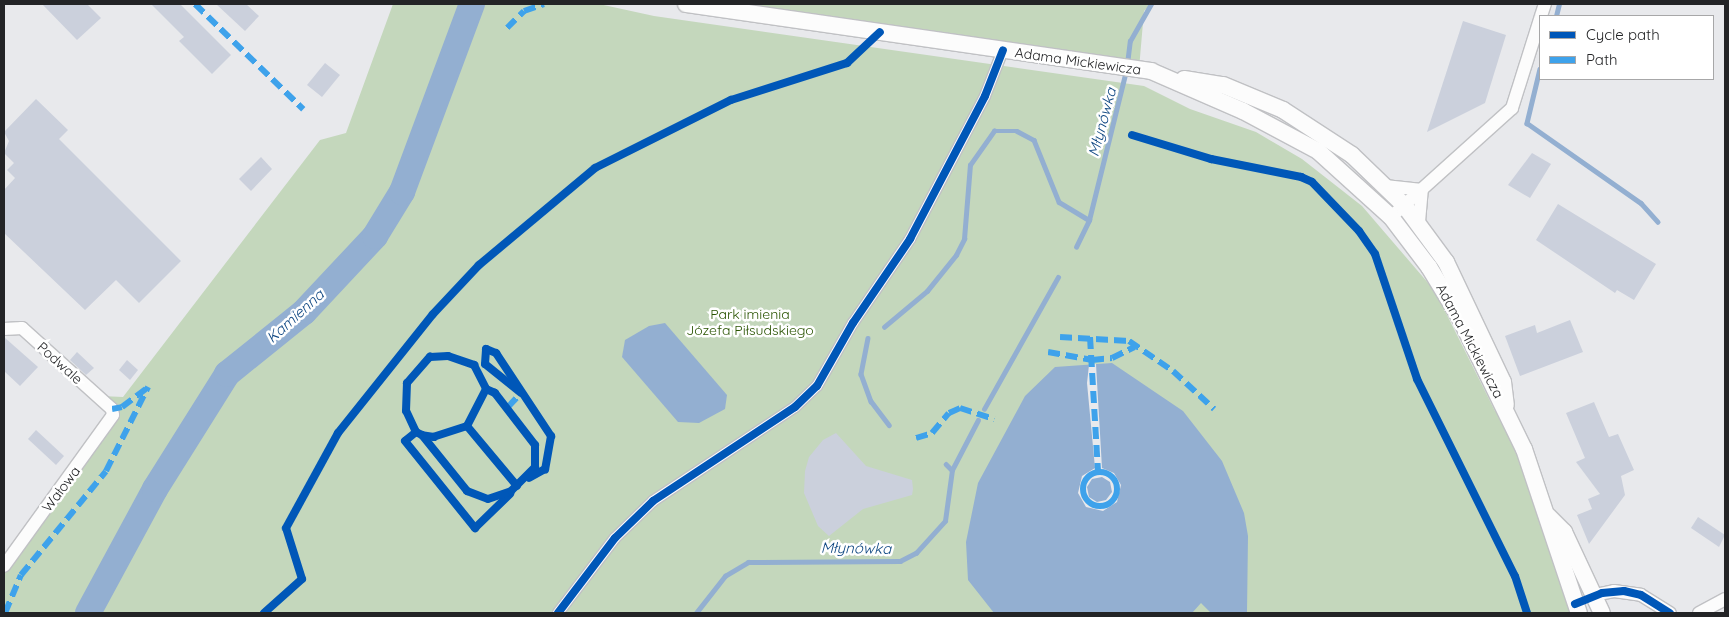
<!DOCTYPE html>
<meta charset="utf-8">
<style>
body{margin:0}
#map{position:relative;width:1729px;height:617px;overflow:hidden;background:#e8e9ec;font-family:Quicksand,sans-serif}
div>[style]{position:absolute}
.green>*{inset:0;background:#c4d7bc}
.water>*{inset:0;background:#93afd1}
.pier>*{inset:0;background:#e8e9ec}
.stream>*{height:4.5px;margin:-2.25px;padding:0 2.25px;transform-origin:2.25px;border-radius:2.25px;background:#93afd1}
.river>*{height:26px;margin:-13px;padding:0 13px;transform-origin:13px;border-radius:13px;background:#93afd1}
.building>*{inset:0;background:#cbd0dc}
.roads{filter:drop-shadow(1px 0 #c0c1c4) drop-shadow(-1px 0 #c0c1c4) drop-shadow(0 1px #c0c1c4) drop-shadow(0 -1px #c0c1c4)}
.pedestrian>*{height:10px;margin:-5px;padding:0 5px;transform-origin:5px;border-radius:5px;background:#fcfcfc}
.minor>*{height:12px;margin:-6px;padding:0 6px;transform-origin:6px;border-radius:6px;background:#fcfcfc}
.tertiary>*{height:16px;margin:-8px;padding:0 8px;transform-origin:8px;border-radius:8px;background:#fcfcfc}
.quiet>*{height:6px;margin-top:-3px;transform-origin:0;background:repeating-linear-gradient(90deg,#3ea2eb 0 12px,transparent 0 18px)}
.quiet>.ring{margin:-3px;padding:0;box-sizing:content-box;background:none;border:6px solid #3ea2eb;border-radius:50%}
.cycleway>*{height:8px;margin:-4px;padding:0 4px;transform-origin:4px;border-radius:4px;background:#0057b8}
span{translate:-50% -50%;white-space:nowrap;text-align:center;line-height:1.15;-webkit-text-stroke:5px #fff;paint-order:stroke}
.street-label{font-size:14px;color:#232426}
.park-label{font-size:14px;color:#295300}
.water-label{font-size:15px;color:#104883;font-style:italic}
.frame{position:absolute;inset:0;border:5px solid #232426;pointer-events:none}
.legend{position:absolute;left:1539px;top:15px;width:175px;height:65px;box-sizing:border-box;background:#fff;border:1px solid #a7a7a8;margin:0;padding:6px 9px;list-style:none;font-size:15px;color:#232426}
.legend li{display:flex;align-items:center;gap:10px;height:25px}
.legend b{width:25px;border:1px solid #a7a7a8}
</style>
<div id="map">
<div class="green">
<div style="clip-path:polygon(393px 4px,599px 4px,654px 16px,1144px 86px,1190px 109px,1256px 132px,1302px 159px,1362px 206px,1435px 291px,1495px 411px,1512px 422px,1579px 613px,4px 613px,4px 566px,111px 421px,101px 396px,123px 397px,320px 140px,346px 133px)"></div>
<div style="clip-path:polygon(686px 4px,1151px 4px,1144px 11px,1139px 69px)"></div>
</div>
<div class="water">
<div style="clip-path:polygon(665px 323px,727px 395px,725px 409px,699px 423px,678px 422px,622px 357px,625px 340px,649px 326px)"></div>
<div style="clip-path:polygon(1112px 363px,1183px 411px,1222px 461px,1244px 513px,1248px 536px,1247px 613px,1211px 613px,1201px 603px,1192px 613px,994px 613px,968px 580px,966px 542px,978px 483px,1025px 396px,1055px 367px)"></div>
</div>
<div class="pier">
<div style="clip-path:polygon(evenodd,1096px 364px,1102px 468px,1114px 473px,1121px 485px,1117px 502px,1103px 511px,1086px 507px,1078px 493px,1082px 476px,1095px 468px,1087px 383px,1089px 365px,1096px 364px,1102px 477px,1110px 482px,1112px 492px,1106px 500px,1097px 502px,1089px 497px,1087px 487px,1092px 479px,1102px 477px)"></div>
</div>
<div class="stream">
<div style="left:1556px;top:16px;width:12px;rotate:-76deg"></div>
<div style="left:1127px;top:64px;width:23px;rotate:-83deg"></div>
<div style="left:1130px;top:41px;width:43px;rotate:-60.4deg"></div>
<div style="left:1540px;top:69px;width:56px;rotate:103.5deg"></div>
<div style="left:1527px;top:123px;width:139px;rotate:35.1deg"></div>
<div style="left:1641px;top:203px;width:25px;rotate:48deg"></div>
<div style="left:1076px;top:247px;width:30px;rotate:-64deg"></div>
<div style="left:1089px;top:220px;width:154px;rotate:-76.1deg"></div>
<div style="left:884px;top:327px;width:56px;rotate:-39.9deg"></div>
<div style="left:927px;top:291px;width:46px;rotate:-51.1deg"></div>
<div style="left:956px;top:255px;width:18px;rotate:-63deg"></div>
<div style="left:964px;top:239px;width:74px;rotate:-85.4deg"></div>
<div style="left:970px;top:165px;width:42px;rotate:-54.8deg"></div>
<div style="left:994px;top:131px;width:23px"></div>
<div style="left:1017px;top:131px;width:19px;rotate:28deg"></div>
<div style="left:1034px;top:140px;width:67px;rotate:68deg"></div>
<div style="left:1059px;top:202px;width:35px;rotate:31deg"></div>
<div style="left:868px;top:338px;width:37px;rotate:101deg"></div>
<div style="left:861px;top:374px;width:29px;rotate:70deg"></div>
<div style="left:871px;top:401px;width:30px;rotate:53deg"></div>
<div style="left:984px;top:409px;width:151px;rotate:-60.7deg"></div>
<div style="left:946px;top:464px;width:8px;rotate:45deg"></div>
<div style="left:696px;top:613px;width:47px;rotate:-51.9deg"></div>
<div style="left:725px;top:576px;width:27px;rotate:-31deg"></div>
<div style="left:748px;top:562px;width:152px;rotate:-0.4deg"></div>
<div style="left:900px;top:561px;width:18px;rotate:-27deg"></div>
<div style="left:916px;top:553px;width:43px;rotate:-47.8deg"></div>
<div style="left:945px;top:521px;width:51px;rotate:-82.2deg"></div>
<div style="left:952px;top:470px;width:56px;rotate:-62.5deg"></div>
</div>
<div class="river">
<div style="left:88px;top:613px;width:141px;rotate:-61.6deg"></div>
<div style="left:155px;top:489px;width:136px;rotate:-57.9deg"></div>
<div style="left:227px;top:374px;width:99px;rotate:-38.8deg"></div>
<div style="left:304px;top:312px;width:104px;rotate:-46.9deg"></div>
<div style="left:375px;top:236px;width:52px;rotate:-58.5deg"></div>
<div style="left:402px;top:192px;width:201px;rotate:-69.6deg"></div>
</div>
<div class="building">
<div style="clip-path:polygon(42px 4px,87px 4px,101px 18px,77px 40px)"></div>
<div style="clip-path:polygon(151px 4px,180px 4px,231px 55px,212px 74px,179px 41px,184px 37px)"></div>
<div style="clip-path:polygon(216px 4px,246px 4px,259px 16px,245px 31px)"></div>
<div style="clip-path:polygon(1463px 21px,1506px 35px,1485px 103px,1427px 132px)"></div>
<div style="clip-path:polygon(325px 63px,340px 75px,322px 97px,307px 85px)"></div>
<div style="clip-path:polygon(36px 99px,68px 130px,59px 139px,181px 261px,139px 303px,116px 280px,85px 310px,4px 233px,4px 190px,15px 178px,7px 170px,14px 163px,4px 153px,9px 141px,4px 132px)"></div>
<div style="clip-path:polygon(1532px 153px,1551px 164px,1530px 198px,1508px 185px)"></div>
<div style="clip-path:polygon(261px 157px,272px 169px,251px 191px,239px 179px)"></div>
<div style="clip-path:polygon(1558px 204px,1656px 264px,1634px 300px,1617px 290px,1615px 293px,1536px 240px)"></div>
<div style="clip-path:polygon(1570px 320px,1583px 352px,1520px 376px,1505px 336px,1535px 325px,1537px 333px)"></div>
<div style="clip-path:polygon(4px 337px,38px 367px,20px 386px,4px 371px)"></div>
<div style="clip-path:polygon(77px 352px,94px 368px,86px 375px,70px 360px)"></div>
<div style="clip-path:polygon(127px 360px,138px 370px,130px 380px,119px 370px)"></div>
<div style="clip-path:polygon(1594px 402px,1609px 437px,1618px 434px,1634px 470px,1621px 476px,1625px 495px,1589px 544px,1577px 515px,1592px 509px,1588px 499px,1600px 494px,1576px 462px,1585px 458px,1566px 413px)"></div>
<div style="clip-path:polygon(36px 430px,64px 456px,56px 465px,28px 439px)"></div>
<div style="clip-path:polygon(836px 433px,866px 466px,912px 480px,913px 489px,912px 495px,863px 509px,829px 536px,818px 526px,804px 493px,805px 471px,809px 457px,823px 440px)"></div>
<div style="clip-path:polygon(1698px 517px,1725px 535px,1719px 547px,1691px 528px)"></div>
</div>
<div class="roads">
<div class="pedestrian">
<div style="left:558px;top:613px;width:94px;rotate:-52.8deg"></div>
<div style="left:615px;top:538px;width:53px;rotate:-44.2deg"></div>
<div style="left:653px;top:501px;width:170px;rotate:-33.5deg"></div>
<div style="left:795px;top:407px;width:30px;rotate:-44deg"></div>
<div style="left:817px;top:386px;width:73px;rotate:-60.3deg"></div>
<div style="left:853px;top:323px;width:102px;rotate:-55.8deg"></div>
<div style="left:910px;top:239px;width:161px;rotate:-62.3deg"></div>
<div style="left:985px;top:96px;width:49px;rotate:-68.6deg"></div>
</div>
<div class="minor">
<div style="left:1541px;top:16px;width:13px;rotate:-72deg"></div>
<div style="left:1385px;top:186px;width:37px;rotate:6deg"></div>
<div style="left:1391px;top:217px;width:163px;rotate:-42deg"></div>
<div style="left:1512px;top:108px;width:93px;rotate:-72.5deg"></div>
<div style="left:1419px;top:222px;width:32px;rotate:-85deg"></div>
<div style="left:4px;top:329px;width:18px;rotate:-3deg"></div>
<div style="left:22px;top:328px;width:121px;rotate:42deg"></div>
<div style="left:112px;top:409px;width:6px;rotate:81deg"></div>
<div style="left:113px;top:415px;width:186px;rotate:125.8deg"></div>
<div style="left:1595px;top:595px;width:19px;rotate:-12deg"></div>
<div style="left:1614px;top:591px;width:27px;rotate:8deg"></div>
<div style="left:1641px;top:595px;width:34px;rotate:32deg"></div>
<div style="left:1699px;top:613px;width:30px;rotate:-28deg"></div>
</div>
<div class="tertiary">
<div style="left:686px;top:4px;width:470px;rotate:8.2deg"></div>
<div style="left:1151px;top:71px;width:100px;rotate:23.5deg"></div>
<div style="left:1243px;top:111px;width:85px;rotate:28.1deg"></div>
<div style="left:1318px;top:151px;width:98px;rotate:42.1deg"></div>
<div style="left:1391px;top:217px;width:63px;rotate:52.8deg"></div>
<div style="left:1429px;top:267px;width:60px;rotate:58.7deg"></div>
<div style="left:1460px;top:318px;width:146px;rotate:64deg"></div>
<div style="left:1524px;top:449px;width:173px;rotate:71.5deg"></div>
<div style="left:1184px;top:79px;width:39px;rotate:9deg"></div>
<div style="left:1223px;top:85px;width:65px;rotate:22.6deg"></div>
<div style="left:1283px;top:110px;width:82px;rotate:33.1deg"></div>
<div style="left:1352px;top:155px;width:72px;rotate:43.9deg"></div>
<div style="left:1404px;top:205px;width:71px;rotate:53.6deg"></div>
<div style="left:1446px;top:262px;width:133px;rotate:64.6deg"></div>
<div style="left:1503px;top:382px;width:23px;rotate:83deg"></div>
<div style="left:1548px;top:516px;width:23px;rotate:45deg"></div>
<div style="left:1564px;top:532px;width:89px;rotate:64.9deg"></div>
</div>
</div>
<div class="quiet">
<div style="left:195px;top:4px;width:151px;rotate:44.2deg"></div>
<div style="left:507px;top:28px;width:24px;rotate:-45deg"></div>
<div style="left:524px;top:11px;width:21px;rotate:-19deg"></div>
<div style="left:1060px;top:337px;width:69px;rotate:3.3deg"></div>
<div style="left:1129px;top:341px;width:53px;rotate:34.3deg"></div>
<div style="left:1173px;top:371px;width:56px;rotate:42.8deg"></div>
<div style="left:1090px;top:337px;width:136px;rotate:86.6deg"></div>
<div style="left:1048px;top:352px;width:45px;rotate:10.3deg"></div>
<div style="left:1092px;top:360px;width:20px;rotate:-6deg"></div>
<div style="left:1112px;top:358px;width:25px;rotate:-26deg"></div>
<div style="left:508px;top:407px;width:19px;rotate:-47deg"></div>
<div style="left:112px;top:409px;width:10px;rotate:-11deg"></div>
<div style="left:122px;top:407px;width:30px;rotate:-37deg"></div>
<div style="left:916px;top:438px;width:17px;rotate:-17deg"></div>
<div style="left:932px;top:433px;width:26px;rotate:-50deg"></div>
<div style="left:949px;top:413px;width:12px;rotate:-24deg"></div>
<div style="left:960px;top:408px;width:36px;rotate:18deg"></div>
<div class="ring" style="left:1083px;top:472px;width:28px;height:28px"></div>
<div style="left:5px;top:613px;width:41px;rotate:-67.2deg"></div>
<div style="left:21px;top:575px;width:134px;rotate:-50.7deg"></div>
<div style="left:106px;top:471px;width:94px;rotate:-63.4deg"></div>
</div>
<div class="cycleway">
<div style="left:1132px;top:135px;width:83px;rotate:16.9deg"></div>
<div style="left:1211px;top:159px;width:92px;rotate:11.3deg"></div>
<div style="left:1301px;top:177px;width:12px;rotate:24deg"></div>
<div style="left:1312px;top:182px;width:68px;rotate:46.2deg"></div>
<div style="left:1359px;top:231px;width:28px;rotate:55deg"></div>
<div style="left:1375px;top:254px;width:132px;rotate:71.4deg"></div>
<div style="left:1417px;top:379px;width:220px;rotate:63.6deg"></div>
<div style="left:1515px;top:576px;width:39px;rotate:72deg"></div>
<div style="left:448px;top:356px;width:28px;rotate:19deg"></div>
<div style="left:474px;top:365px;width:27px;rotate:63deg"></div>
<div style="left:486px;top:389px;width:42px;rotate:117.2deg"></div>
<div style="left:467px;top:426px;width:35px;rotate:162deg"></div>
<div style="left:434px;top:437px;width:12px;rotate:-171deg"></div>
<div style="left:422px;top:435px;width:7px;rotate:-153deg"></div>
<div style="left:416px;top:432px;width:23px;rotate:-115deg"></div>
<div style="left:406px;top:411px;width:28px;rotate:-88deg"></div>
<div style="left:407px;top:383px;width:35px;rotate:-49deg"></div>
<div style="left:430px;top:357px;width:18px;rotate:-3deg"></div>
<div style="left:521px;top:393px;width:46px;rotate:-141.1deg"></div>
<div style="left:485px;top:364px;width:15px;rotate:-86deg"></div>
<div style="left:486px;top:349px;width:11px;rotate:22deg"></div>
<div style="left:496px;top:353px;width:100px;rotate:56.5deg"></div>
<div style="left:551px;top:436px;width:34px;rotate:100deg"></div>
<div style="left:545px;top:469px;width:18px;rotate:151deg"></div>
<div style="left:467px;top:426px;width:78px;rotate:50.2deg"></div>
<div style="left:416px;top:432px;width:14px;rotate:141deg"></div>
<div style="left:405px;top:441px;width:112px;rotate:51.2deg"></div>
<div style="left:475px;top:528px;width:49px;rotate:-44.2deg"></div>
<div style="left:422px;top:435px;width:72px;rotate:51.2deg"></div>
<div style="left:467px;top:491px;width:22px;rotate:21deg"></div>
<div style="left:488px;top:499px;width:24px;rotate:-19deg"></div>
<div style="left:511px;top:491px;width:34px;rotate:-45deg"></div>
<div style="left:535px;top:467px;width:22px;rotate:-90deg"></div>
<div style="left:535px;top:445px;width:66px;rotate:-127.6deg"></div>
<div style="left:495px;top:393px;width:10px;rotate:-156deg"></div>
<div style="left:1575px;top:604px;width:29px;rotate:-22deg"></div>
<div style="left:1602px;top:593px;width:22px;rotate:-5deg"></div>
<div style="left:1624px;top:591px;width:17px;rotate:13deg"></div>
<div style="left:1641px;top:595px;width:34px;rotate:32deg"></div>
<div style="left:264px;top:613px;width:51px;rotate:-41.8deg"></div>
<div style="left:302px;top:579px;width:53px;rotate:-107.4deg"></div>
<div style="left:286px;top:528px;width:108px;rotate:-61.3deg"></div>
<div style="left:338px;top:433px;width:152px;rotate:-51.4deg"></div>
<div style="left:433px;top:314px;width:67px;rotate:-46.8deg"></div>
<div style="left:479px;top:265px;width:151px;rotate:-39.9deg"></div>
<div style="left:595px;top:168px;width:152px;rotate:-26.6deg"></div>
<div style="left:731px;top:100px;width:122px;rotate:-17.7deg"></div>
<div style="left:847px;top:63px;width:45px;rotate:-43.2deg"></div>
<div style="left:558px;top:613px;width:94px;rotate:-52.8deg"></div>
<div style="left:615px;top:538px;width:53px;rotate:-44.2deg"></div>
<div style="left:653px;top:501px;width:170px;rotate:-33.5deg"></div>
<div style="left:795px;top:407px;width:30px;rotate:-44deg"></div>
<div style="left:817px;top:386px;width:73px;rotate:-60.3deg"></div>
<div style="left:853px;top:323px;width:102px;rotate:-55.8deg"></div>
<div style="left:910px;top:239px;width:161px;rotate:-62.3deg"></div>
<div style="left:985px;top:96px;width:49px;rotate:-68.6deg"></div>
</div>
<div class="street-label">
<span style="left:1078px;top:61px;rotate:8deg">Adama Mickiewicza</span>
<span style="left:1470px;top:341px;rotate:62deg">Adama Mickiewicza</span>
<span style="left:60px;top:363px;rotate:42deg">Podwale</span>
<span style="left:61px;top:489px;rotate:-53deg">Wałowa</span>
</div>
<div class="park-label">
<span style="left:750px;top:322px">Park imienia<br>Józefa Piłsudskiego</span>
</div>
<div class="water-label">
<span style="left:1102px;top:122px;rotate:-75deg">Młynówka</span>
<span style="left:295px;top:316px;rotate:-42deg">Kamienna</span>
<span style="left:856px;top:548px;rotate:1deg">Młynówka</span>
</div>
<div class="frame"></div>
<ul class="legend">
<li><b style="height:6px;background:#0057b8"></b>Cycle path</li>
<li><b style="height:6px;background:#3ea2eb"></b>Path</li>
</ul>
</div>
